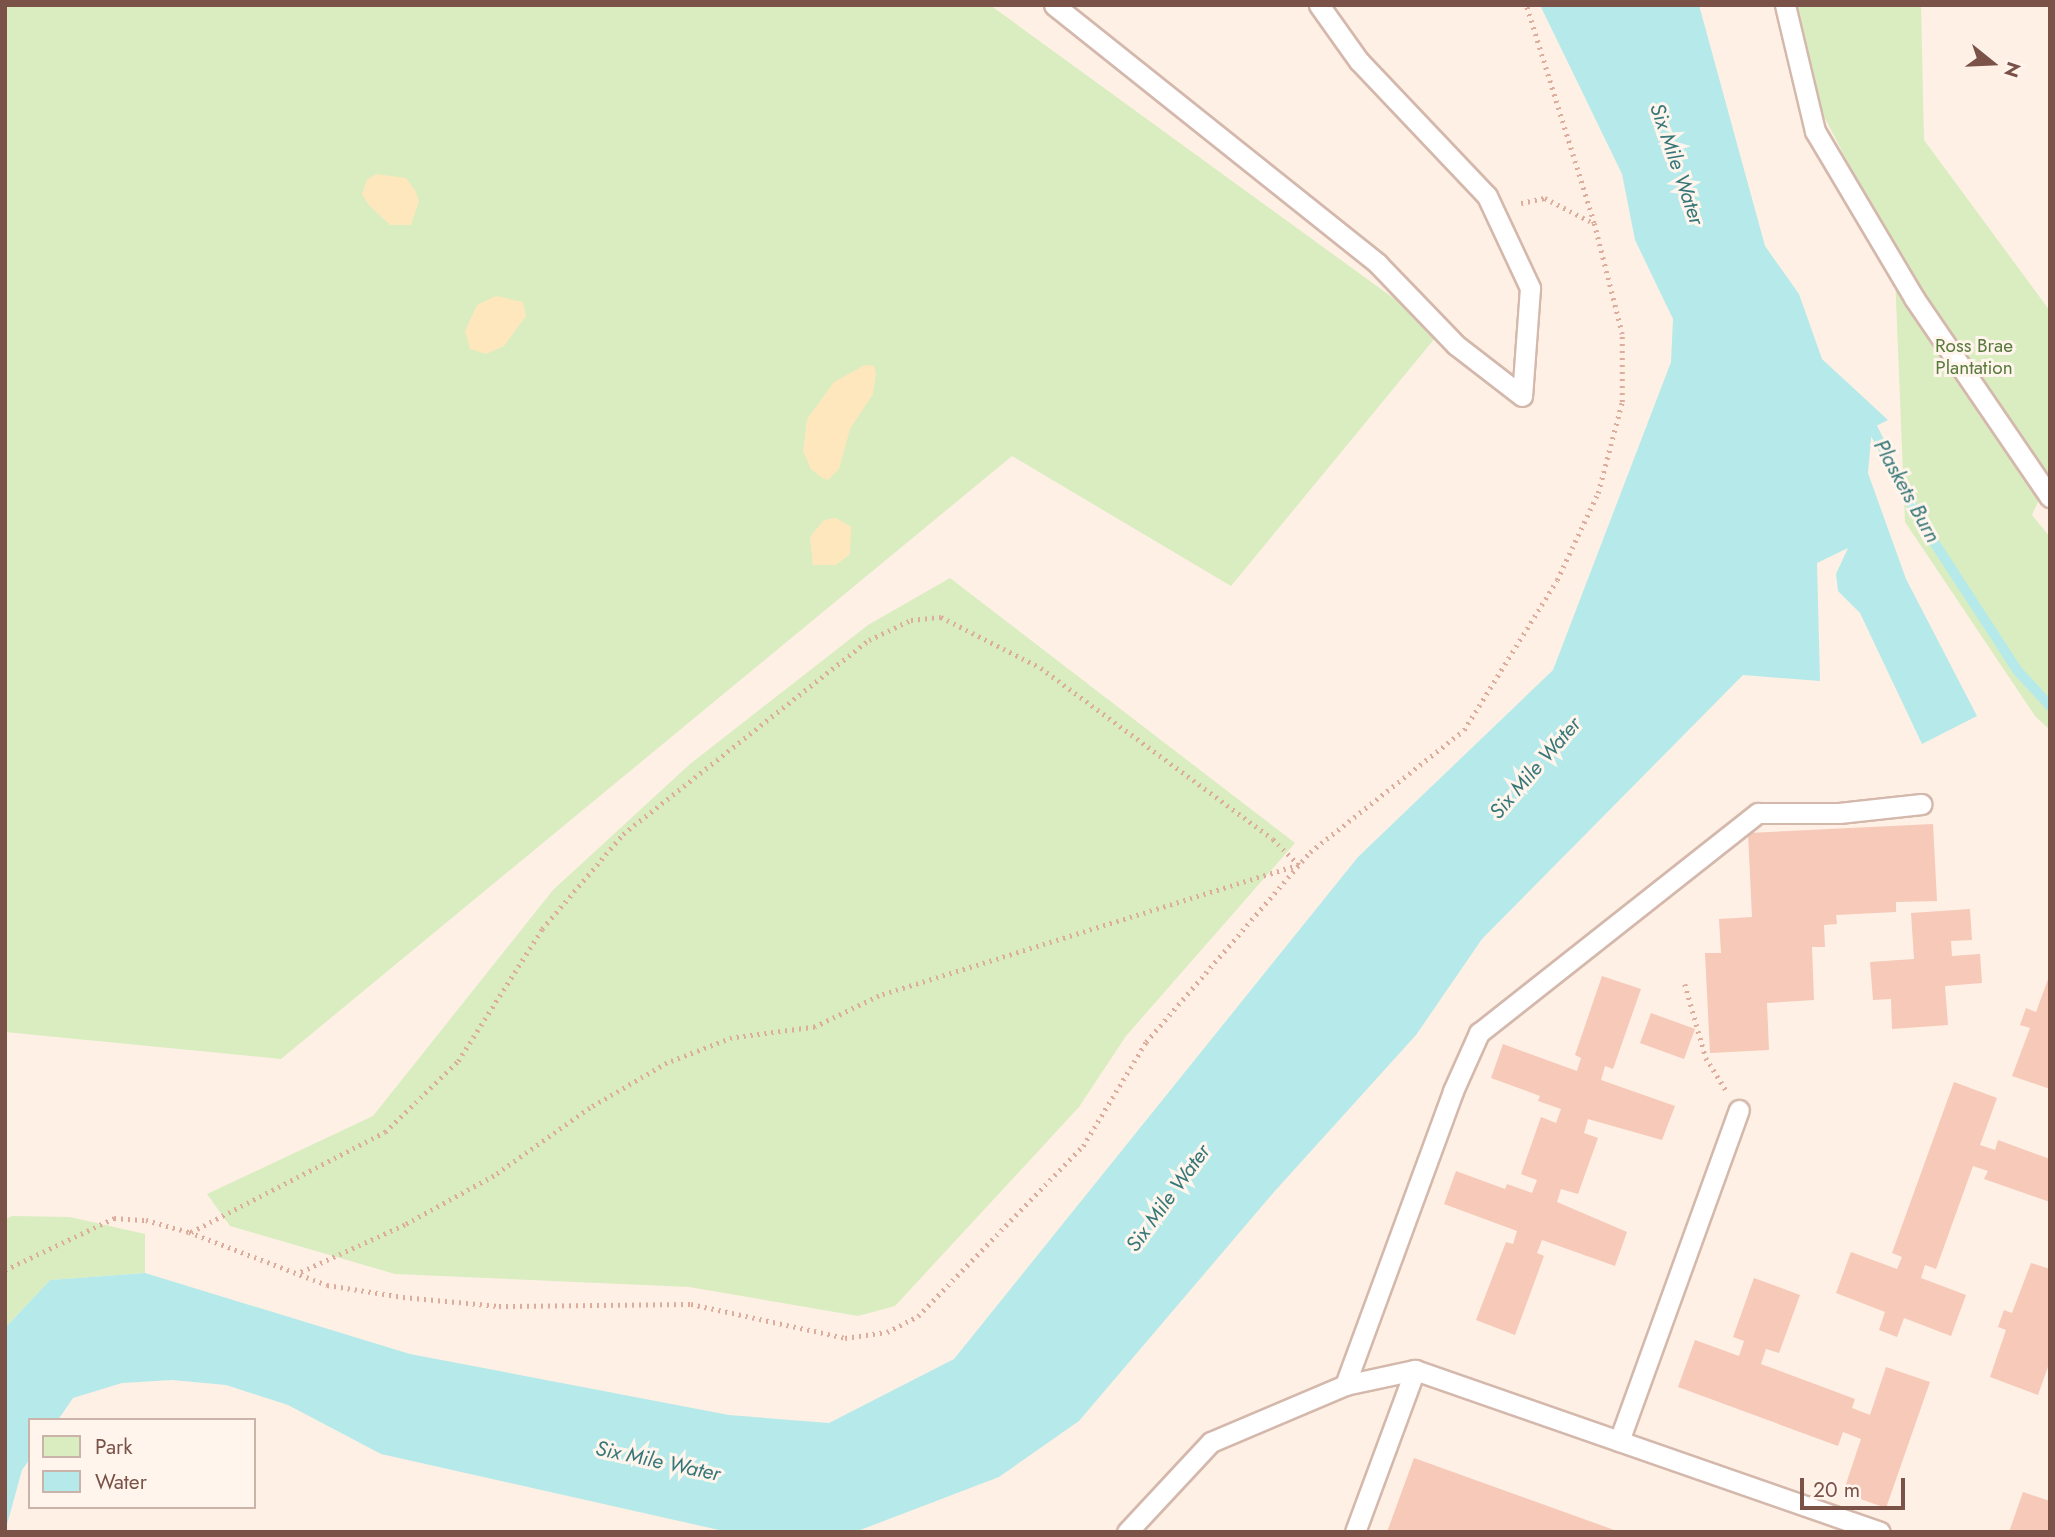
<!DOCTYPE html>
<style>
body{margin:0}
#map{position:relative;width:2055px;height:1537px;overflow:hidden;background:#fef0e4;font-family:Jost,sans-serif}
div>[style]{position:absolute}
.green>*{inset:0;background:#d9edc1}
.sand>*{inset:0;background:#ffe7bd}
.water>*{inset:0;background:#b6eaea}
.stream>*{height:10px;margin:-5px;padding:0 5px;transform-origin:5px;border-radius:5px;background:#b6eaea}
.building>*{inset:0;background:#f6c9b9}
.path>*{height:4.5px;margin-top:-2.25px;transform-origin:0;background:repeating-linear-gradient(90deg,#dcac9c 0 2px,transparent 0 7px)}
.roads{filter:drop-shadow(2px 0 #d4b8ac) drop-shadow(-2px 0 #d4b8ac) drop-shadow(0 2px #d4b8ac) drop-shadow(0 -2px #d4b8ac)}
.service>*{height:19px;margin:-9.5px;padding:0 9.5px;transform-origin:9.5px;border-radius:9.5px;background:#fff}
span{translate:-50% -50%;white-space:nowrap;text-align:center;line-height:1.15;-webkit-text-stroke:6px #fff5ec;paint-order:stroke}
.park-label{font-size:19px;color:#577a3b}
.water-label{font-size:21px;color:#367779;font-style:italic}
.frame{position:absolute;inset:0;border:7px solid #7a5247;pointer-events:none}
.legend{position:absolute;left:28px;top:1418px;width:228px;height:91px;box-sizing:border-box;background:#fff5ec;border:2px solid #cab4aa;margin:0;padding:9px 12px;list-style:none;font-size:21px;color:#7a5247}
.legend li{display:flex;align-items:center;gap:14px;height:35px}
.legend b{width:35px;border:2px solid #cab4aa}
.north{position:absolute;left:1957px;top:28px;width:70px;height:70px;-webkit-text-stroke:5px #fff5ec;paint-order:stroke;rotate:108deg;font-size:19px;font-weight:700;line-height:28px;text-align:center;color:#7a5247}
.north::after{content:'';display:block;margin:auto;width:24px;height:32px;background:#7a5247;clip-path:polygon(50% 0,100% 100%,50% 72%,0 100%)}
.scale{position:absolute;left:1800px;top:1478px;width:105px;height:32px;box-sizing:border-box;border:4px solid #7a5247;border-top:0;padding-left:9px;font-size:21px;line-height:24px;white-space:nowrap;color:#7a5247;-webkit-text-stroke:5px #fff5ec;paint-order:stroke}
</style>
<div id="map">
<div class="green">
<div style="clip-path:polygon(5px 5px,990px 5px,1440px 332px,1231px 586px,1012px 456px,281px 1059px,5px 1032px)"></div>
<div style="clip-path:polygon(1785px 5px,1921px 5px,1924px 140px,2050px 311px,2050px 476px,2032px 515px,2050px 537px,2050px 730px,2035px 716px,1905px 522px,1894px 251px,1802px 74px)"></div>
<div style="clip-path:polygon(950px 578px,1295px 843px,1126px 1036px,1079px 1107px,895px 1306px,858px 1316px,689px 1287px,395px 1274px,230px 1226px,207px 1194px,373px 1116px,553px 890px,690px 764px,868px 625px)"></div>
<div style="clip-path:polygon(12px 1216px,70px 1217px,145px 1234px,145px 1273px,50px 1280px,5px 1328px,5px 1219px)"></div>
</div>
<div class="sand">
<div style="clip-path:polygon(376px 174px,406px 178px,415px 190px,419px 201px,411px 225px,390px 225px,368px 204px,362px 194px,367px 180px)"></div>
<div style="clip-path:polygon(496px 296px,523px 302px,526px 316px,504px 346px,486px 354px,470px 349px,465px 331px,477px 305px)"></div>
<div style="clip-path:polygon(865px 365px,874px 366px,876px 373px,873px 394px,850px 429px,839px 469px,828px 480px,822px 478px,811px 469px,803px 451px,807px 419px,834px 382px)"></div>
<div style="clip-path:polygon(836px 518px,851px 527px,850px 554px,836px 565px,813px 565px,810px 537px,824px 520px)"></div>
</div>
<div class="water">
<div style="clip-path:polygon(1540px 5px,1699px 5px,1765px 246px,1799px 294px,1822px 359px,1888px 420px,1872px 428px,1868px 473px,1906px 579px,1977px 716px,1922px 744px,1860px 613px,1838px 591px,1836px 574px,1848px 548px,1817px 563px,1820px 681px,1743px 675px,1482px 939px,1416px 1035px,1274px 1192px,1079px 1421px,999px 1477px,855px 1532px,728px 1532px,381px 1454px,288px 1405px,226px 1385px,172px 1380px,122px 1383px,73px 1398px,58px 1420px,30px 1420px,30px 1459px,22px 1470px,5px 1532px,5px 1328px,50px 1280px,145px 1273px,410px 1354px,729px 1415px,829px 1423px,954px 1359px,1358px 857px,1553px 670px,1671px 362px,1673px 319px,1635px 240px,1622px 174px)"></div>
</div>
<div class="stream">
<div style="left:1862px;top:420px;width:12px;rotate:35deg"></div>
<div style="left:1872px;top:427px;width:107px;rotate:62.7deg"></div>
<div style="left:1921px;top:522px;width:176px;rotate:57deg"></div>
<div style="left:2017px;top:670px;width:49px;rotate:47.5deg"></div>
</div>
<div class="building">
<div style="clip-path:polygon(1933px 824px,1937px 901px,1896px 902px,1896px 912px,1836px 915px,1837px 924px,1824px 925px,1825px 947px,1812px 947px,1814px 1000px,1767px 1003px,1769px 1050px,1710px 1053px,1705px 953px,1721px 953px,1719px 919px,1752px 917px,1748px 833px)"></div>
<div style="clip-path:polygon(1970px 909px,1972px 940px,1951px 941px,1952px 956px,1980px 954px,1982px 983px,1945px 986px,1948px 1025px,1892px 1029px,1891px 999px,1873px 1000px,1870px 962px,1914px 959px,1911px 913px)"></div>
<div style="clip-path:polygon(2050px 974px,2050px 1089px,2012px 1076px,2030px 1028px,2020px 1025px,2026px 1008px,2036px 1012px)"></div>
<div style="clip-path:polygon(1602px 976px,1641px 989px,1613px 1069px,1605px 1066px,1601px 1080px,1675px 1106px,1662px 1140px,1588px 1119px,1584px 1133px,1598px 1138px,1578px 1194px,1561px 1189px,1557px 1202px,1627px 1232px,1615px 1266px,1542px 1240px,1537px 1253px,1544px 1256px,1515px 1335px,1476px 1320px,1506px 1242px,1513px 1244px,1517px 1231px,1444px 1204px,1456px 1171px,1505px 1189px,1507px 1184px,1532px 1193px,1537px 1180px,1521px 1174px,1541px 1117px,1556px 1123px,1561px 1109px,1538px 1101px,1540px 1096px,1491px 1078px,1503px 1044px,1577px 1071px,1581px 1058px,1575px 1055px)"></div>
<div style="clip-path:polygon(1651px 1013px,1695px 1029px,1684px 1059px,1640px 1043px)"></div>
<div style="clip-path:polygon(1954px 1082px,1997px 1098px,1980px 1145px,1995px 1150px,1998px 1140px,2050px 1159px,2050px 1202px,1984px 1179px,1988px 1171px,1973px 1166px,1936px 1269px,1925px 1265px,1921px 1278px,1966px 1295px,1951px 1336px,1904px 1318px,1897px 1337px,1879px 1330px,1885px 1312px,1836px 1293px,1851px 1252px,1897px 1269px,1902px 1257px,1892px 1253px)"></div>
<div style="clip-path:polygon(2031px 1263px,2050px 1269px,2050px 1361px,2038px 1395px,1990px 1377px,2006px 1330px,1998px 1327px,2004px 1310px,2012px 1313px)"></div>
<div style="clip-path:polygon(1754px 1278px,1800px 1295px,1779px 1353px,1766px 1349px,1761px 1364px,1855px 1399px,1852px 1408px,1870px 1415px,1886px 1367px,1930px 1382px,1886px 1508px,1843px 1493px,1861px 1439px,1843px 1432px,1838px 1446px,1678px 1387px,1695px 1340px,1739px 1356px,1744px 1341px,1733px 1337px)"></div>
<div style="clip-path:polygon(1414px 1458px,1617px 1531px,1617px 1532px,1387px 1532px)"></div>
<div style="clip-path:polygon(2023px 1492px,2050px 1501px,2050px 1532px,2009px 1532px)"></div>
</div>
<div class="path">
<div style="left:1521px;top:203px;width:25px;rotate:-12deg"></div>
<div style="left:1545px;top:198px;width:54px;rotate:27.5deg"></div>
<div style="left:1685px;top:984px;width:77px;rotate:74.2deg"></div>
<div style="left:1706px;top:1058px;width:38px;rotate:58deg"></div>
<div style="left:191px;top:1232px;width:218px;rotate:-27.3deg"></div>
<div style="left:385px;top:1132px;width:102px;rotate:-44.2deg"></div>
<div style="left:458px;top:1061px;width:156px;rotate:-57.5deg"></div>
<div style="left:542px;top:929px;width:125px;rotate:-49.5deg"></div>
<div style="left:623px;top:834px;width:313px;rotate:-38.3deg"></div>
<div style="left:869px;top:640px;width:47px;rotate:-25.5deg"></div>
<div style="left:911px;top:620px;width:30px;rotate:-6deg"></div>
<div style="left:941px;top:617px;width:112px;rotate:27deg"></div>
<div style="left:1041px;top:668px;width:288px;rotate:36.4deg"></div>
<div style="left:1273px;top:839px;width:37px;rotate:45deg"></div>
<div style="left:1299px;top:865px;width:440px;rotate:162.7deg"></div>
<div style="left:879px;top:996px;width:71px;rotate:154.2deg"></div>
<div style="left:815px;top:1027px;width:84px;rotate:172.5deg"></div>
<div style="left:732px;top:1038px;width:70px;rotate:159deg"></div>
<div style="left:667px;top:1063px;width:89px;rotate:149.7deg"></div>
<div style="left:590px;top:1108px;width:118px;rotate:144.7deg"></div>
<div style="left:494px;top:1176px;width:102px;rotate:151.2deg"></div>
<div style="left:405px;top:1225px;width:116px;rotate:155.6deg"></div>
<div style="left:5px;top:1270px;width:121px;rotate:-25.5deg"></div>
<div style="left:114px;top:1218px;width:32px;rotate:4deg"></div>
<div style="left:146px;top:1220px;width:45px;rotate:15.6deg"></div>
<div style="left:189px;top:1232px;width:148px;rotate:21deg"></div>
<div style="left:327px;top:1285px;width:77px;rotate:9deg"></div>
<div style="left:403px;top:1297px;width:96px;rotate:5.4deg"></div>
<div style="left:499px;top:1306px;width:192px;rotate:-0.6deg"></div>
<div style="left:691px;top:1304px;width:158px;rotate:12.4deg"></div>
<div style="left:845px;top:1338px;width:42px;rotate:-8.1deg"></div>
<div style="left:887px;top:1332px;width:35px;rotate:-27deg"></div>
<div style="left:918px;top:1316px;width:237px;rotate:-45.9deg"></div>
<div style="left:1083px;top:1146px;width:122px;rotate:-58.8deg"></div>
<div style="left:1146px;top:1042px;width:251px;rotate:-49.2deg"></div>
<div style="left:1310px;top:852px;width:196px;rotate:-38.4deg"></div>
<div style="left:1464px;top:730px;width:176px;rotate:-58.2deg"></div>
<div style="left:1557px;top:580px;width:96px;rotate:-64.8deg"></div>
<div style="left:1598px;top:493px;width:94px;rotate:-75.2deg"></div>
<div style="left:1622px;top:402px;width:68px;rotate:-90deg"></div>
<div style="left:1622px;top:334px;width:114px;rotate:-104.2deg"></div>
<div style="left:1594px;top:223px;width:228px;rotate:-107.3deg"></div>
</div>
<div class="roads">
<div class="service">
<div style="left:1054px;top:5px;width:415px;rotate:38.6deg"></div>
<div style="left:1378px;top:264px;width:112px;rotate:46.1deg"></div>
<div style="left:1456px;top:345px;width:83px;rotate:37.7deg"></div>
<div style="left:1319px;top:5px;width:69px;rotate:54.5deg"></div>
<div style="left:1359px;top:61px;width:186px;rotate:46.5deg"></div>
<div style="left:1487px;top:196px;width:102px;rotate:64.9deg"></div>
<div style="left:1530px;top:288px;width:108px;rotate:94.2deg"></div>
<div style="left:1785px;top:5px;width:130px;rotate:76.6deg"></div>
<div style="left:1815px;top:131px;width:194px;rotate:59.3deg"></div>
<div style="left:1914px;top:298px;width:241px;rotate:55.7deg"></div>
<div style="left:1345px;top:1385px;width:313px;rotate:-69.8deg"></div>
<div style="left:1453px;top:1091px;width:64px;rotate:-65.9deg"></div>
<div style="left:1479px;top:1033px;width:355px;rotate:-38.3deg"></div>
<div style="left:1758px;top:813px;width:81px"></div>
<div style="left:1839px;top:813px;width:83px;rotate:-6.2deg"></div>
<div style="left:1619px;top:1441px;width:352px;rotate:-70.1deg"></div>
<div style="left:1127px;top:1532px;width:123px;rotate:-47deg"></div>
<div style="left:1211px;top:1442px;width:146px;rotate:-23deg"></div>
<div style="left:1345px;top:1385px;width:72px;rotate:-12.1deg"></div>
<div style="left:1415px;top:1370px;width:492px;rotate:19.2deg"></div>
<div style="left:1355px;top:1532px;width:173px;rotate:-69.7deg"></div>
</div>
</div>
<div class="park-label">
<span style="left:1974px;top:357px">Ross Brae<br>Plantation</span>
</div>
<div class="water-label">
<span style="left:1677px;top:164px;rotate:71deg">Six Mile Water</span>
<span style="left:1907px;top:491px;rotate:61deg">Plaskets Burn</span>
<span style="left:1535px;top:768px;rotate:-49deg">Six Mile Water</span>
<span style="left:1168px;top:1198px;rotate:-54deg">Six Mile Water</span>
<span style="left:658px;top:1461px;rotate:12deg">Six Mile Water</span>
</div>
<div class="frame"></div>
<ul class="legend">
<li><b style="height:19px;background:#d9edc1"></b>Park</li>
<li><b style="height:19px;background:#b6eaea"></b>Water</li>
</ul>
<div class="north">N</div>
<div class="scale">20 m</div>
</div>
